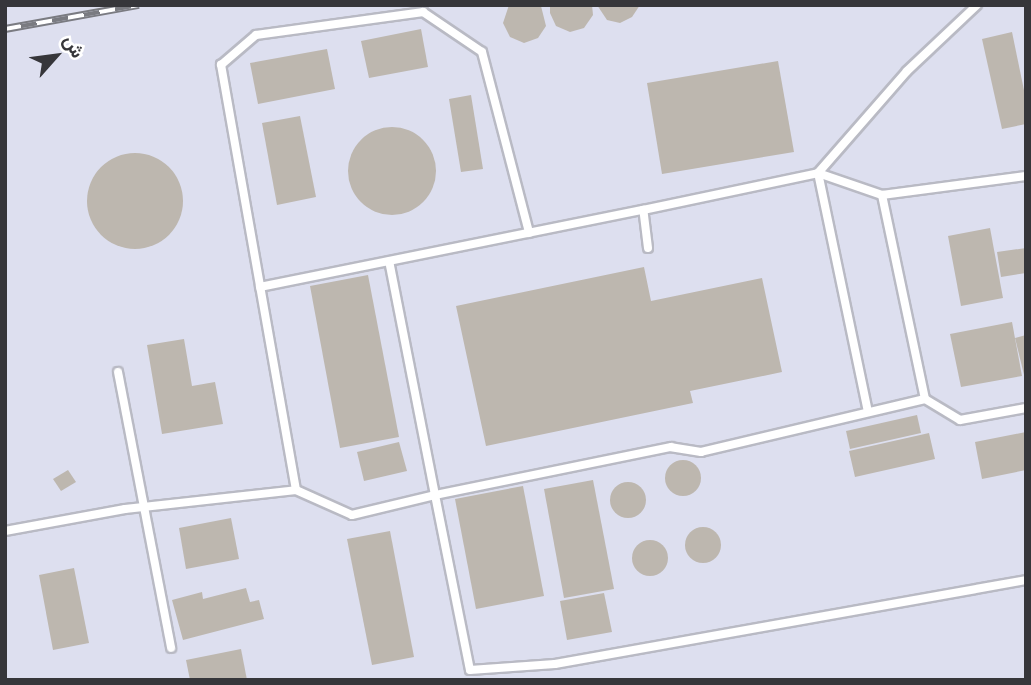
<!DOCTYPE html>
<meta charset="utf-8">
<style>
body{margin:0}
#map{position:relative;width:1031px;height:685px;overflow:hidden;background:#eaecf6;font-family:Raleway,Vazirmatn,sans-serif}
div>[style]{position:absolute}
.built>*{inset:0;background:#dddfef}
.building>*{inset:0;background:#bdb7af}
.round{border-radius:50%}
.roads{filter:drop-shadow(2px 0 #b9bac4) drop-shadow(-2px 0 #b9bac4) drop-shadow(0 2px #b9bac4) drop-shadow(0 -2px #b9bac4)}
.service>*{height:8px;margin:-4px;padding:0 4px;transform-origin:4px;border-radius:4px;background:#fff}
.rail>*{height:8px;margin-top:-4px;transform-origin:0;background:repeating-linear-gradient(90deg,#fff 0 16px,#7a7b81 0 32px);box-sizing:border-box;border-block:2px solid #7a7b81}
span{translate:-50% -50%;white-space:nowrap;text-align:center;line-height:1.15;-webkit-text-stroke:6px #fff;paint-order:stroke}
.frame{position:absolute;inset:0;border:7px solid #36363a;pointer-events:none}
.north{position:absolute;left:21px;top:21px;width:70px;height:70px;-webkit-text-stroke:5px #fff;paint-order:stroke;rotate:62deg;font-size:19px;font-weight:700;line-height:28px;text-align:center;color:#36363a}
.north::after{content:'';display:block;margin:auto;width:24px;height:32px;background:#36363a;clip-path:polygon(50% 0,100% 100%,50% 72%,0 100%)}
</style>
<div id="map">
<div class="built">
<div style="clip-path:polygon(5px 5px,1026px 5px,1026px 680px,5px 680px)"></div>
</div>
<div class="building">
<div style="clip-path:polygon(509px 5px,541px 6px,546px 26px,538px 38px,524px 43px,510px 37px,503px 23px)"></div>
<div style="clip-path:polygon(550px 5px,592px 5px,593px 15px,584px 28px,570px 32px,556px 26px,550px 13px)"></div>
<div style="clip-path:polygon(597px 5px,640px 5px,632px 17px,620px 23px,607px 20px)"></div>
<div style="clip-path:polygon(421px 29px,428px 67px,369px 78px,361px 41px)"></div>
<div style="clip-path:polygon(1012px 32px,1026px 100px,1026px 124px,1002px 129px,982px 39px)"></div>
<div style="clip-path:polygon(327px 49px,335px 89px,258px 104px,250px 63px)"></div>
<div style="clip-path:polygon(778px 61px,794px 152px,662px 174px,647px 83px)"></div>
<div style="clip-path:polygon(471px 95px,483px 169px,461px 172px,449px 99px)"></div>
<div style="clip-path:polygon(300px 116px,316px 197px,277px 205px,262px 123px)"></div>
<div class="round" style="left:348px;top:127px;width:88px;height:88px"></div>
<div class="round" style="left:87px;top:153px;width:96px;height:96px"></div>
<div style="clip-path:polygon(990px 228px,1003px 298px,961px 306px,948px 236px)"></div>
<div style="clip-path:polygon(1026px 248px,1026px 273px,1001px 277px,997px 252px)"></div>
<div style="clip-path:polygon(644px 267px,651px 301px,762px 278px,782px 372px,690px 391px,693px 403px,486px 446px,456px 306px)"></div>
<div style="clip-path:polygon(368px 275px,399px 437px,340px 448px,310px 286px)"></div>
<div style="clip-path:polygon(1012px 322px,1022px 376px,961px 387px,950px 334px)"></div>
<div style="clip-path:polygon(1026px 335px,1026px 379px,1025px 379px,1015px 338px)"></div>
<div style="clip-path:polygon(184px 339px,192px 386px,215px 382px,223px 424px,162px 434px,147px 345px)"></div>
<div style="clip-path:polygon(917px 415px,921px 433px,850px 449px,846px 431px)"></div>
<div style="clip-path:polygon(1026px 432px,1026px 470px,982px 479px,975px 442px)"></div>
<div style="clip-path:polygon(929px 433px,935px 459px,855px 477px,849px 451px)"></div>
<div style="clip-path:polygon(399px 442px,407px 471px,364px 481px,357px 452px)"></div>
<div class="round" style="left:665px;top:460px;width:36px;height:36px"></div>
<div style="clip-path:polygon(68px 470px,76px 482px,61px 491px,53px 479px)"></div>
<div style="clip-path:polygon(593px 480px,614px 589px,564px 598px,544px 489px)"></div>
<div class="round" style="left:610px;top:482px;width:36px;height:36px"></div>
<div style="clip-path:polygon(523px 486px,544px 596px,476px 609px,455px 499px)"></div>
<div style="clip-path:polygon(231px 518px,239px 559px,186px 569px,179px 528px)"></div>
<div class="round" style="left:685px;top:527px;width:36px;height:36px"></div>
<div style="clip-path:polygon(390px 531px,414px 657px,372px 665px,347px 539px)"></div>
<div class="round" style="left:632px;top:540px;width:36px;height:36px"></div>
<div style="clip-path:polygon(74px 568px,89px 643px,53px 650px,39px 575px)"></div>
<div style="clip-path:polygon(246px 588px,250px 602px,259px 600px,264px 619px,183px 640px,172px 600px,202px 592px,203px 599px)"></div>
<div style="clip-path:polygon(604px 593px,612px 632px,567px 640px,560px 601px)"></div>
<div style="clip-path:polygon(241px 649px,247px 680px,190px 680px,186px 660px)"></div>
</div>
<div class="roads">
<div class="service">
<div style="left:882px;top:195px;width:208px;rotate:78.1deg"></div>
<div style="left:648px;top:248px;width:38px;rotate:-97deg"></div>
<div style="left:643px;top:210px;width:179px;rotate:-11.9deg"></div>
<div style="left:818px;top:173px;width:68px;rotate:19deg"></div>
<div style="left:882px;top:195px;width:145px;rotate:-7.5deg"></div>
<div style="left:260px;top:287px;width:391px;rotate:-11.4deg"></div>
<div style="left:118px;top:372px;width:281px;rotate:79.1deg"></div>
<div style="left:1026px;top:408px;width:67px;rotate:169.7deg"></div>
<div style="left:960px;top:420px;width:41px;rotate:-149deg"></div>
<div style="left:925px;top:399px;width:230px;rotate:166.7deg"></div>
<div style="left:701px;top:452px;width:30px;rotate:-171deg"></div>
<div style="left:671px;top:447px;width:241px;rotate:168.5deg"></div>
<div style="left:435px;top:495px;width:178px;rotate:78.7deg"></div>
<div style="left:470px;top:670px;width:85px;rotate:-4deg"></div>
<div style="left:555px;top:664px;width:478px;rotate:-10.1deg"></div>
<div style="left:868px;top:412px;width:244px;rotate:-101.8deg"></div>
<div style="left:818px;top:173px;width:135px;rotate:-48.9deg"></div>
<div style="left:907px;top:71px;width:96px;rotate:-43.3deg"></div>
<div style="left:296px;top:490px;width:432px;rotate:-100deg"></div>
<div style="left:221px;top:65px;width:46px;rotate:-40.6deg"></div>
<div style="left:256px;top:35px;width:169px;rotate:-7.8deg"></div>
<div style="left:423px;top:12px;width:71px;rotate:34.1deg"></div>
<div style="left:482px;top:52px;width:187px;rotate:75.4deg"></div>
<div style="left:5px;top:531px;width:122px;rotate:-10.4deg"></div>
<div style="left:125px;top:509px;width:172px;rotate:-6.3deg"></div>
<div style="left:296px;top:490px;width:61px;rotate:24.1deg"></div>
<div style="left:352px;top:515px;width:85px;rotate:-13.5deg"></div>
<div style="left:435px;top:495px;width:238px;rotate:-101.1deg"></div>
</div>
</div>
<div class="rail">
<div style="left:5px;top:29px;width:136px;rotate:-10.2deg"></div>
</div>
<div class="frame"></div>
<div class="north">ش</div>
</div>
